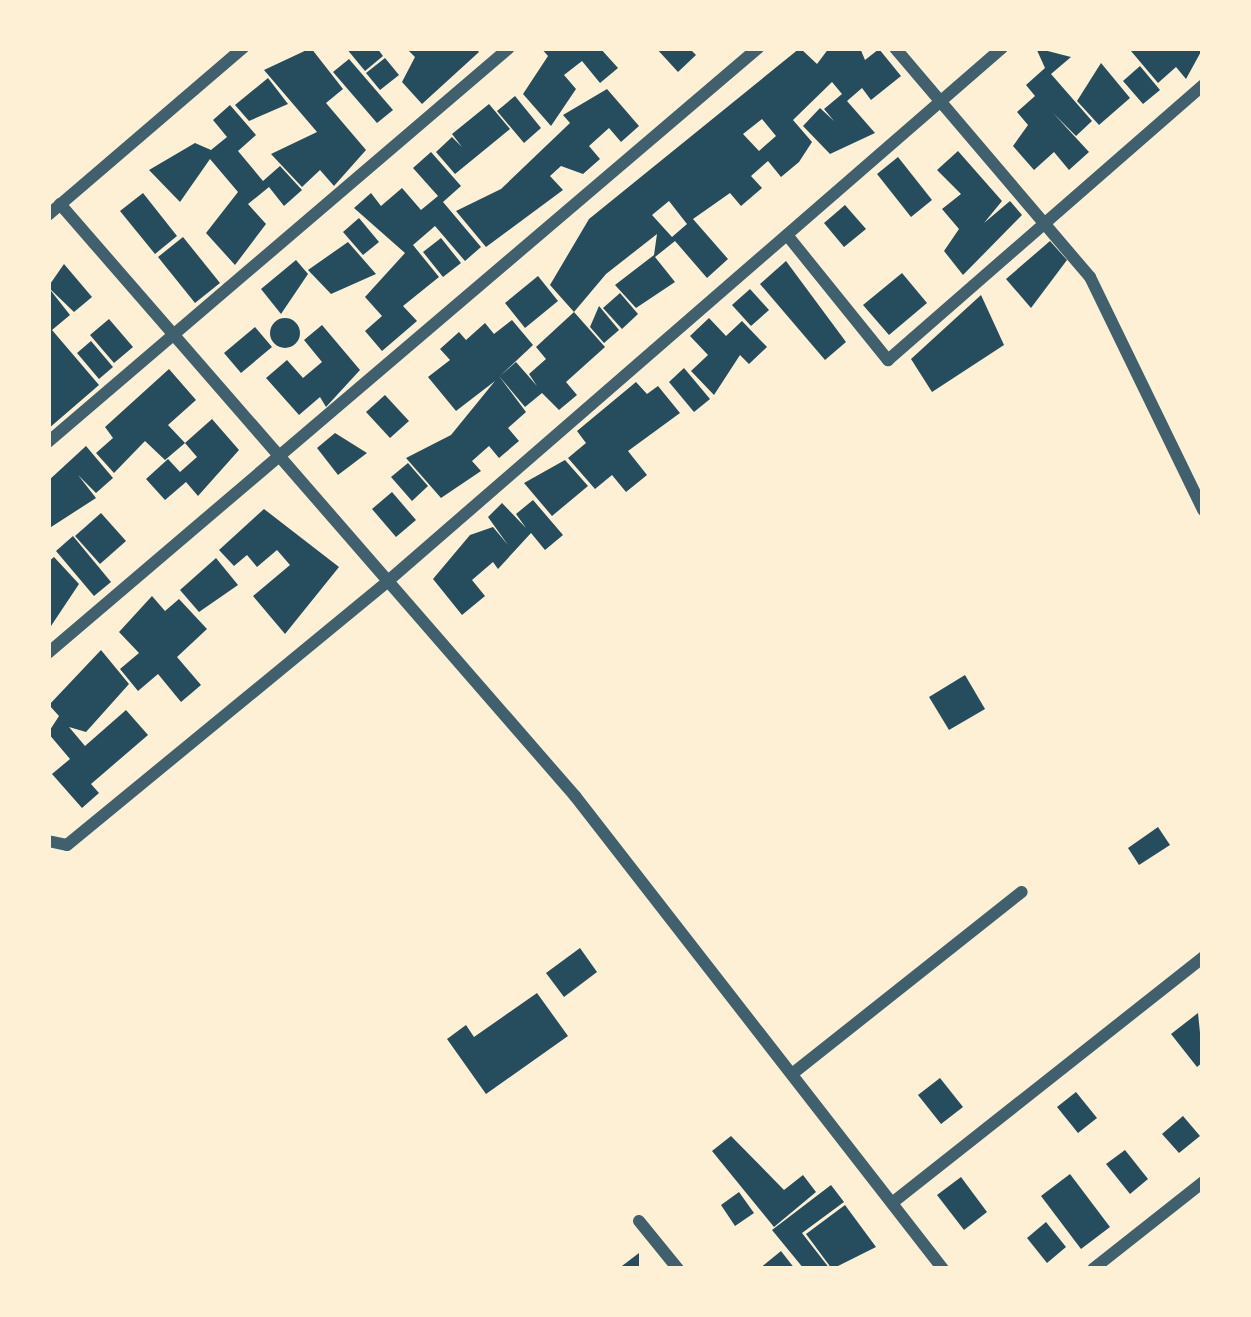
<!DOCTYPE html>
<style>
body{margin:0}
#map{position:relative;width:1251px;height:1317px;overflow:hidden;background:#fdf0d5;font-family:"Noto Serif",serif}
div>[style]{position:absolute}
.building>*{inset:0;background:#264d5e}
.round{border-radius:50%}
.minor>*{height:12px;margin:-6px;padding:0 6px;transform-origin:6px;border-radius:6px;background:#3f606c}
span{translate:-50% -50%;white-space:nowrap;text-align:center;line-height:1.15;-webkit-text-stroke:9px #fdf0d5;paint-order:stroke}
.frame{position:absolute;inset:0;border:51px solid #fdf0d5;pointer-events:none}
</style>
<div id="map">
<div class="building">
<div style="clip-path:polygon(311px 48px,343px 89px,326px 103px,366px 150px,334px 186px,320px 170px,302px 187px,271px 154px,317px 132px,264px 70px)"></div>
<div style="clip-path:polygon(346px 48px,377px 48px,383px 56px,365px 71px)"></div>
<div style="clip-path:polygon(406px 48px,475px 48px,479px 52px,422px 104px,402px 82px,415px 57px)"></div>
<div style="clip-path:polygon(541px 48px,600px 48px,618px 68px,600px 83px,582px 61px,564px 75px,576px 89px,551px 126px,523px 94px,548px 56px)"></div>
<div style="clip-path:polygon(656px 48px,689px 48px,696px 55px,678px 72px)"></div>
<div style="clip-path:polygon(evenodd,800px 48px,817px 64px,829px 48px,860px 48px,865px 60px,879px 49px,901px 76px,871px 100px,862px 88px,847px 101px,875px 133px,830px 154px,803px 126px,820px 108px,834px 121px,824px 109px,842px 94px,832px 82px,793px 120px,812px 142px,799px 162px,781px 177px,768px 161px,751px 176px,762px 188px,741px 206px,730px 193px,693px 219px,728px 259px,707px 278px,675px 241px,655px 257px,675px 282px,636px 308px,615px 285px,654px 255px,657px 234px,606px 274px,574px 312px,605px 347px,566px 382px,577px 395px,559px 410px,542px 393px,525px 407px,499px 376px,526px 412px,508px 428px,519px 441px,499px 458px,489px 446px,472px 461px,481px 471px,441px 498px,406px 458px,451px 435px,495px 381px,456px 411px,428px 377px,450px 360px,440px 349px,459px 332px,466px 340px,485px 323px,494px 334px,512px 320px,533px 345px,500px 376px,516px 362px,537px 386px,529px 374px,546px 359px,536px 347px,574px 312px,550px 285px,589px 219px,800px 48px,762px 119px,776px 136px,759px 151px,743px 134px,762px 119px,800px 48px,669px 201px,687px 224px,672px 237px,652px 215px,669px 201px)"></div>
<div style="clip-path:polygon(1036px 48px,1071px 57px,1051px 74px,1092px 121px,1076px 136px,1053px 113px,1089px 152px,1069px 170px,1054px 152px,1034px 170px,1013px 146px,1028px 125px,1017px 112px,1035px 96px,1026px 85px,1045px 68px)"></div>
<div style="clip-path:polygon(1203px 48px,1186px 79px,1176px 67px,1158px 83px,1131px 51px)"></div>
<div style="clip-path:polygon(385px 58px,399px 75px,380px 90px,366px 73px)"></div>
<div style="clip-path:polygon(349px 59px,393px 110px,377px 123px,333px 72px)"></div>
<div style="clip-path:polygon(1101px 63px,1130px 98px,1099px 125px,1077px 101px)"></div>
<div style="clip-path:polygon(1140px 66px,1160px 90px,1143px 104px,1123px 81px)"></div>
<div style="clip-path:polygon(268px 78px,288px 104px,249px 121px,235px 105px)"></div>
<div style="clip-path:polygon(607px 89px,639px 126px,621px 142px,609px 128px,589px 146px,600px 159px,583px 174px,561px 166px,550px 176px,563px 190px,486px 247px,456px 211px,501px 189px,570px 123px,563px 115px)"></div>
<div style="clip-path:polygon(515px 96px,541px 128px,524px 143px,497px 111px)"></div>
<div style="clip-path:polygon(489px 104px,510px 129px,455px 174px,436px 152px,452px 137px,462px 147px,452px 134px)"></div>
<div style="clip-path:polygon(230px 105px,256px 135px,238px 151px,263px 181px,280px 166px,302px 190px,284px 206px,269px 187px,248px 204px,266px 224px,235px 265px,206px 233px,238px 192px,210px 159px,180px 202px,149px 170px,195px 143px,211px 150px,227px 137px,213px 120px)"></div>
<div style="clip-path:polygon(958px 151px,1002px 201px,984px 223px,1010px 201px,1022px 215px,963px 275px,944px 251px,959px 229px,942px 209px,961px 194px,937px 170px)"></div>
<div style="clip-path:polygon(431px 152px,461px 186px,443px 202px,481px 247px,465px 261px,435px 226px,413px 245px,439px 277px,403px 306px,417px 321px,382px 351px,365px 331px,382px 316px,365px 297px,405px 253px,354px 208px,371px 193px,381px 206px,402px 188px,421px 210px,438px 196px,413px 168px)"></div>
<div style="clip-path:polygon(898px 157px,932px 200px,911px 217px,877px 174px)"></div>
<div style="clip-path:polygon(143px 193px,177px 236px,155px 254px,120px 211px)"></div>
<div style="clip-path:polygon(845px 205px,866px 229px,844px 247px,824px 223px)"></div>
<div style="clip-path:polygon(359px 218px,379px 242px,363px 255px,343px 232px)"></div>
<div style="clip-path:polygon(183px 237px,220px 283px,195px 303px,158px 257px)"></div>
<div style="clip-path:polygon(441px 238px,461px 263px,443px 277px,423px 252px)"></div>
<div style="clip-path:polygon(1050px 241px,1067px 260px,1031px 308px,1006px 279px)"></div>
<div style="clip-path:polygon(348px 242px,376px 274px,331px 294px,308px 270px)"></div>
<div style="clip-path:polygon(296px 260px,308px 274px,281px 314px,261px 289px)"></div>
<div style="clip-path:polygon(786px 261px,846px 342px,825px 360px,760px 284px)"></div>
<div style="clip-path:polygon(64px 264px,92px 297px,74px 312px,48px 287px)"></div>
<div style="clip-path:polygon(902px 273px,927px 303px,889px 335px,863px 305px)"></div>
<div style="clip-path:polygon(538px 276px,558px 301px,525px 328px,505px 303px)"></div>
<div style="clip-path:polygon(48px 287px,70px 315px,52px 330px,99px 385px,48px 429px)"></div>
<div style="clip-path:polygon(750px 289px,769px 310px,751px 326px,732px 305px)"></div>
<div style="clip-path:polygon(620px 293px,638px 314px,622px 329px,603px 308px)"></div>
<div style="clip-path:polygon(981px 295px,1004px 345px,932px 392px,911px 359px)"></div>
<div style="clip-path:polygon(599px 306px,619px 330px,604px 343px,590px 327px)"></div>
<div style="clip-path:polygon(709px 318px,726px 336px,742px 321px,767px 347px,749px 364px,740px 355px,714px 395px,691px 371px,708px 355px,690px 336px)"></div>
<div class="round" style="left:270px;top:318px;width:30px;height:30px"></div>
<div style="clip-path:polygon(109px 319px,133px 347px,114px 363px,90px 335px)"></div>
<div style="clip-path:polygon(322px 325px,360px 370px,326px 407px,320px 397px,299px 415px,266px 378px,287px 360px,303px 378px,322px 362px,304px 340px)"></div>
<div style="clip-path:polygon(255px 327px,272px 347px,241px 373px,224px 353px)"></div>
<div style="clip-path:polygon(91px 341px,113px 367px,99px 379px,77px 353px)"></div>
<div style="clip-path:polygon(684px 368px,710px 399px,694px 412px,669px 382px)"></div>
<div style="clip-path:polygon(169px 369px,196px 400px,168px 425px,185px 443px,212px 419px,239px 450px,198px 496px,186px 482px,165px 500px,146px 479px,168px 459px,180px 472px,197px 457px,185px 443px,165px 460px,145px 441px,114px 473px,96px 453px,113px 438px,105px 427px)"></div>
<div style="clip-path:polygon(636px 382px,647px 394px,658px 386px,680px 413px,628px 451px,647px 475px,626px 492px,612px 475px,595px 489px,568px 458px,586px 443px,577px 431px)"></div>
<div style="clip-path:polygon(385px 395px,409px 421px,390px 438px,366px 412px)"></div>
<div style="clip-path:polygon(335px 433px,367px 453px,338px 475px,317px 448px)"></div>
<div style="clip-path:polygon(86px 446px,113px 478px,96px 493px,78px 475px,96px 498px,48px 529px,48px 481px)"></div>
<div style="clip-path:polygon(565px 460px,588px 486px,552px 516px,524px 483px)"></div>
<div style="clip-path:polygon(408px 463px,428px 486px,412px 501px,391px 477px)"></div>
<div style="clip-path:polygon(392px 492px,416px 520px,396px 537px,372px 509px)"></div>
<div style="clip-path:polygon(533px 500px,563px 535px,545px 550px,531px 533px,498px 569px,493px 562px,472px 580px,485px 596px,462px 615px,433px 579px,470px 535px,493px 527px,508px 545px,488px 517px,502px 503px,526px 528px,516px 514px)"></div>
<div style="clip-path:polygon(264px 509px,339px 567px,285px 634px,253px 596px,290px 565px,277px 550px,257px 567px,247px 555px,234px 566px,219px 550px)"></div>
<div style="clip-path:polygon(101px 513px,126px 541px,100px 564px,75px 536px)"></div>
<div style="clip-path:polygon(73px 536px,111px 582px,94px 596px,56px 551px)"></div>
<div style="clip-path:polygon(54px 557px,79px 584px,51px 626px,48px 562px)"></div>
<div style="clip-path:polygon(216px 558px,238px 585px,199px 612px,180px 590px)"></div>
<div style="clip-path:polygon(152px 596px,165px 611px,179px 599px,207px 629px,177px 657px,201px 685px,181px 702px,158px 674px,138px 691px,120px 669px,139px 653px,119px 632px)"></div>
<div style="clip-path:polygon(101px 650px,129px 684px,86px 732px,69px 727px,85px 746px,126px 710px,148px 735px,91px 784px,99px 793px,82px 808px,52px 774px,70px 759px,48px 733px,59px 716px,49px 705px)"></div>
<div style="clip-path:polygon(965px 675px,985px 709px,949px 730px,929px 697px)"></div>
<div style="clip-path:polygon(1158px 827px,1170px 845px,1139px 865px,1128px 848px)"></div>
<div style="clip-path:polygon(580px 948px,597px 972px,564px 997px,546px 973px)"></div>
<div style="clip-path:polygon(537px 993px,568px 1036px,486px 1094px,447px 1039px,466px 1025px,474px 1037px)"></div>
<div style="clip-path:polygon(1198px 1013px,1203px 1062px,1197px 1067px,1171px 1034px)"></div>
<div style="clip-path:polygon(940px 1078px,963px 1107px,941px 1124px,918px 1095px)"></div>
<div style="clip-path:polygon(1076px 1092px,1097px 1118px,1078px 1133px,1057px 1107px)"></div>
<div style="clip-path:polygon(1183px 1116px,1200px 1136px,1179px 1153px,1162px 1134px)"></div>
<div style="clip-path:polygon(731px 1136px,784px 1190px,803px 1175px,816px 1192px,774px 1227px,712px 1151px)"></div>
<div style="clip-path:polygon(1125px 1150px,1148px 1179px,1130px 1194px,1106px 1164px)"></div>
<div style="clip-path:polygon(1070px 1174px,1110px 1227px,1081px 1249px,1041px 1196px)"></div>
<div style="clip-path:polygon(961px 1177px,987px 1212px,964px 1230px,937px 1195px)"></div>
<div style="clip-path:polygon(831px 1185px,844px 1202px,802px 1233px,830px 1269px,804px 1269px,772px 1230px)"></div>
<div style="clip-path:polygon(739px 1192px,754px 1213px,735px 1226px,721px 1205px)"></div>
<div style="clip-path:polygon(845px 1205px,876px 1247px,832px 1269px,806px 1234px)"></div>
<div style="clip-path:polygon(1046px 1222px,1066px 1247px,1047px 1263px,1027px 1238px)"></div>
<div style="clip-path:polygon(781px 1251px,795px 1269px,759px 1269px)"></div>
<div style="clip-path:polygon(639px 1253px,639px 1269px,618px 1269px)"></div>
</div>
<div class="minor">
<div style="left:895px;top:48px;width:301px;rotate:49.6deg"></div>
<div style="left:1090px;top:277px;width:259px;rotate:64.1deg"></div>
<div style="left:60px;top:204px;width:785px;rotate:48.98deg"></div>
<div style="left:575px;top:796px;width:599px;rotate:52.12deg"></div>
<div style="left:48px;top:215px;width:257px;rotate:-40.6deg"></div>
<div style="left:787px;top:235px;width:161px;rotate:51.1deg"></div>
<div style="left:888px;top:360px;width:418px;rotate:-41.1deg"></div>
<div style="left:48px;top:442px;width:606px;rotate:-40.52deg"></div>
<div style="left:48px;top:653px;width:933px;rotate:-40.43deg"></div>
<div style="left:48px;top:841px;width:19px;rotate:12deg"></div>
<div style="left:67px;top:845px;width:416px;rotate:-39.4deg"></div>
<div style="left:388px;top:581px;width:813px;rotate:-40.96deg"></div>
<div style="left:792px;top:1074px;width:293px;rotate:-38.4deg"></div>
<div style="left:892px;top:1203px;width:397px;rotate:-38.3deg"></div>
<div style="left:639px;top:1221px;width:62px;rotate:50.9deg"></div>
<div style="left:1093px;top:1269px;width:140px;rotate:-38.3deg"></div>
</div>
<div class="frame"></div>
</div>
